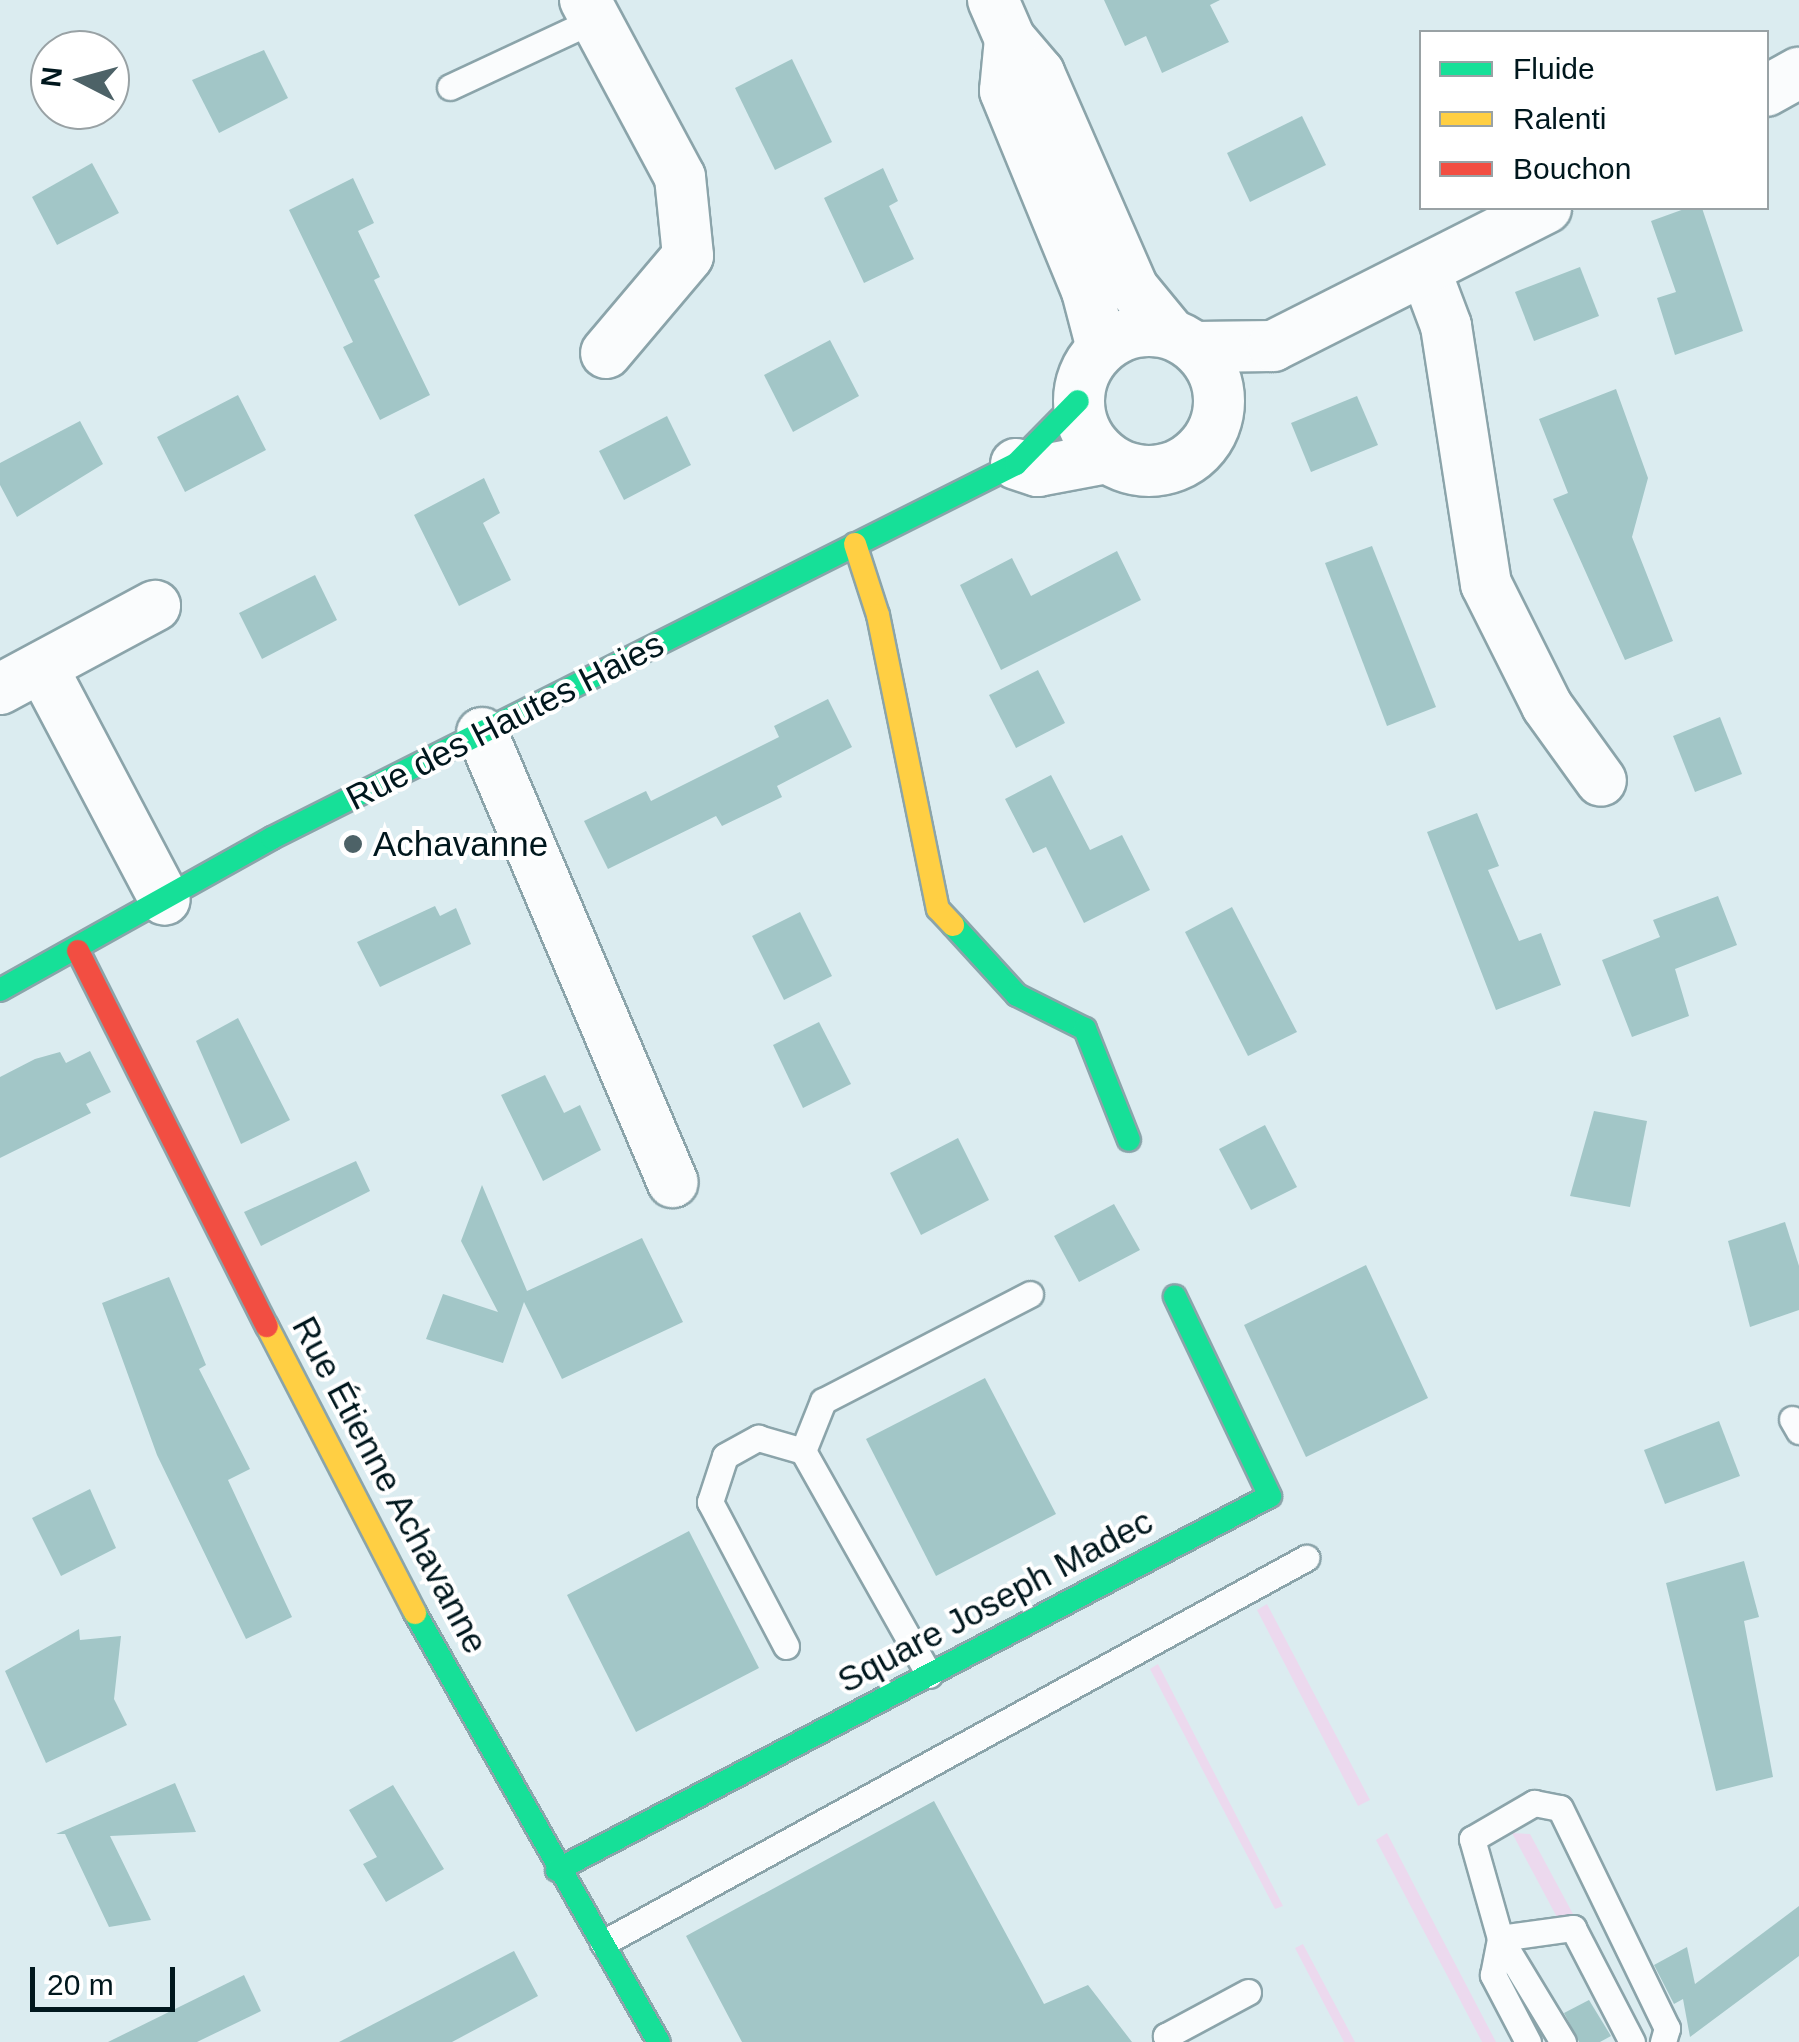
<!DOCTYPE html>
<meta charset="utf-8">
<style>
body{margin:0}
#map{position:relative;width:1799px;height:2042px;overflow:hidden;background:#dbecf0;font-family:Helvetica,sans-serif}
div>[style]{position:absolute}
.green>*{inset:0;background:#ecd9ee}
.building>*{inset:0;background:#a2c6c7}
.roads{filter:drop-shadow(2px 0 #8ba4aa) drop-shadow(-2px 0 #8ba4aa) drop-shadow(0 2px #8ba4aa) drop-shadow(0 -2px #8ba4aa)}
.lane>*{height:25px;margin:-12.5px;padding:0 12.5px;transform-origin:12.5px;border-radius:12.5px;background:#fafcfd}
.street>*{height:50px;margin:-25px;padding:0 25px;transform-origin:25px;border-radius:25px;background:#fafcfd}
.street>.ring{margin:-25px;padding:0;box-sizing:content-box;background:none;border:50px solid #fafcfd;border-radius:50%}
.fast>*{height:22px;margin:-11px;padding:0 11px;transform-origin:11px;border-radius:11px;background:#16e098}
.slow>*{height:22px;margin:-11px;padding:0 11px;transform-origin:11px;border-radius:11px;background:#ffcf43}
.jam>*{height:22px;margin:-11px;padding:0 11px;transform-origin:11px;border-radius:11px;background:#f24e42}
.dots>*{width:28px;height:28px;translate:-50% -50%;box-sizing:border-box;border:5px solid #fff;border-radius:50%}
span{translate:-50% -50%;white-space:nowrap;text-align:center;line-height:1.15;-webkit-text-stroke:8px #fff;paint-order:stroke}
.street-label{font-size:35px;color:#00171d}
.poi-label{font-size:35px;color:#00171d}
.left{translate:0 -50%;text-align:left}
.legend{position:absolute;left:1419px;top:30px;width:350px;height:180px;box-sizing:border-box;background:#fff;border:2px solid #99a2a5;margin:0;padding:12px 18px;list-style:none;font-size:30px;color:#00171d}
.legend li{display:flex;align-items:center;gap:20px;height:50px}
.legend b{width:50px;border:2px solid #99a2a5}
.north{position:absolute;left:30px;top:30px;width:100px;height:100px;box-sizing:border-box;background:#fff;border:2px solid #99a2a5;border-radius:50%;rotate:276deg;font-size:28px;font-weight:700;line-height:40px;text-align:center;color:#00171d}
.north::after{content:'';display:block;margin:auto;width:35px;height:45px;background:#4d6267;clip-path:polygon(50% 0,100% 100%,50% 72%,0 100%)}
.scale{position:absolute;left:30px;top:1967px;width:145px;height:45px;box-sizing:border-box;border:5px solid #00171d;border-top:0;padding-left:12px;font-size:30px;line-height:35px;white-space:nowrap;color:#00171d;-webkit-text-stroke:8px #fff;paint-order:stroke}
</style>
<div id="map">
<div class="green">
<div style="clip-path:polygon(1267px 1604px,1370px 1800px,1358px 1806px,1257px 1610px)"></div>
<div style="clip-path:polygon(1158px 1664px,1283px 1906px,1275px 1909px,1150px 1669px)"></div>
<div style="clip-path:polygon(1387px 1833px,1496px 2042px,1482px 2042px,1376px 1840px)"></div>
<div style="clip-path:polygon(1512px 1833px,1530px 1834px,1573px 1914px,1559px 1921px)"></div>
<div style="clip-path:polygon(1303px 1944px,1355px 2042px,1344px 2042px,1295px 1948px)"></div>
</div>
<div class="building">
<div style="clip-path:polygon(1104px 0,1220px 0,1210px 5px,1229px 42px,1162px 73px,1146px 36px,1125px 46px)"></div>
<div style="clip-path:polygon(264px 50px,288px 98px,219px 133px,192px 80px)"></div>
<div style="clip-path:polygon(792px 59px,832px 142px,775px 170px,735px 88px)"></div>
<div style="clip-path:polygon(1302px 116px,1326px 165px,1250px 202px,1227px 153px)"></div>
<div style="clip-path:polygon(92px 163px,119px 213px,57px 245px,32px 197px)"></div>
<div style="clip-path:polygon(883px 168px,898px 201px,889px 206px,914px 259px,864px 283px,824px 198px)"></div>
<div style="clip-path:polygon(353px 178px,374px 223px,358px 231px,380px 277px,374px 280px,430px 395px,380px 420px,343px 347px,353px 342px,289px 210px)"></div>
<div style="clip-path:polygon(1687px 208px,1702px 208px,1743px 331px,1675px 355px,1657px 298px,1676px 292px,1651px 221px)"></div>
<div style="clip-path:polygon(1580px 267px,1599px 316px,1534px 341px,1515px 292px)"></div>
<div style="clip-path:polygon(830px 340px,859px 396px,793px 432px,764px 375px)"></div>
<div style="clip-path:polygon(1616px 389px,1648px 478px,1632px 537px,1673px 641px,1625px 660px,1553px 499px,1568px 493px,1539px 419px)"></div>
<div style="clip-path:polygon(238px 395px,266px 450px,185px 492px,157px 437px)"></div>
<div style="clip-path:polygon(1357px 396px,1378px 445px,1311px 472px,1291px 423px)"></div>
<div style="clip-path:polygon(667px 416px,691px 465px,624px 500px,599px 451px)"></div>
<div style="clip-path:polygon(80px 421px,103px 464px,17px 517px,0 485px,0 463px)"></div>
<div style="clip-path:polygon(484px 478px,500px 513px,483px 523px,511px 580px,459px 606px,414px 515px)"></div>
<div style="clip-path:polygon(1372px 546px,1436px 707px,1387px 726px,1325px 563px)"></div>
<div style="clip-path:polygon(1117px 551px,1141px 600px,1001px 670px,960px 585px,1012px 558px,1031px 596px)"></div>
<div style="clip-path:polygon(315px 575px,337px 620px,262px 659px,239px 613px)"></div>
<div style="clip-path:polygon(1038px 670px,1065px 723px,1016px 748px,989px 695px)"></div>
<div style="clip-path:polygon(828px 699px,852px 747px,777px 786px,782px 797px,722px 826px,716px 816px,608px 869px,584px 821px,646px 791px,651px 801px,779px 737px,774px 726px)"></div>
<div style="clip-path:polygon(1720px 717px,1742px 774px,1695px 792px,1673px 736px)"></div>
<div style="clip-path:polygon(1051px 775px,1090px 850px,1122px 835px,1150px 890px,1084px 923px,1046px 847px,1033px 853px,1005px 799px)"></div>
<div style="clip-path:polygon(1477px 813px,1499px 866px,1488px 870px,1519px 941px,1541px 933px,1561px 985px,1496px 1010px,1427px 832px)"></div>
<div style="clip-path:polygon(1718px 896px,1737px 945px,1675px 969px,1689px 1016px,1632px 1037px,1602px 960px,1660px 937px,1653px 920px)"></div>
<div style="clip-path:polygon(435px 906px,440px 916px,456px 908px,471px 944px,380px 987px,357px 942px)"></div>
<div style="clip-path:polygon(1232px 907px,1297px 1032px,1248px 1056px,1185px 932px)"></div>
<div style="clip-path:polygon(800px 912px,832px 976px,784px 1000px,752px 936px)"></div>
<div style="clip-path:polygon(238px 1018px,290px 1120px,241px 1144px,196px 1041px)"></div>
<div style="clip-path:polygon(819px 1022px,851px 1084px,803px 1108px,773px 1045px)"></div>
<div style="clip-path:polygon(90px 1051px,111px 1092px,86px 1104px,91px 1113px,0 1158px,0 1077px,35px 1059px,60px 1052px,66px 1063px)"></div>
<div style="clip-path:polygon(545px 1075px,564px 1113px,580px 1105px,601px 1150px,543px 1181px,501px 1095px)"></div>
<div style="clip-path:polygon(1594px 1111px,1647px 1121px,1630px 1207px,1570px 1196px)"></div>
<div style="clip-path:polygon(1265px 1125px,1297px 1187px,1251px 1210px,1219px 1149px)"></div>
<div style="clip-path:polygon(958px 1138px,989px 1200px,921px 1235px,890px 1173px)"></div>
<div style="clip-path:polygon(356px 1161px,370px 1191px,261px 1246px,244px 1212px)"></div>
<div style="clip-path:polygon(482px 1185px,527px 1291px,642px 1238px,683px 1322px,562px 1379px,524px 1302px,503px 1363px,426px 1339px,443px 1294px,498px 1312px,461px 1241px)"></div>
<div style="clip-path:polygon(1114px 1204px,1140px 1250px,1079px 1282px,1054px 1236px)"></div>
<div style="clip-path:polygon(1785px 1222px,1799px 1266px,1799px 1310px,1750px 1327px,1728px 1241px)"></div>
<div style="clip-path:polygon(1366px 1265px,1428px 1398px,1306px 1457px,1244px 1325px)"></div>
<div style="clip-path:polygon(169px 1277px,206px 1365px,199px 1369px,250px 1469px,228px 1480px,292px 1617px,246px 1639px,157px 1455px,102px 1303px)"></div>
<div style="clip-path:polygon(985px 1378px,1056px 1514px,936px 1576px,866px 1439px)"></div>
<div style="clip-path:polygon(1719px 1421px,1740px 1476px,1665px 1504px,1644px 1450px)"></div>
<div style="clip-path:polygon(90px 1489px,116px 1548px,61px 1576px,32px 1518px)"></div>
<div style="clip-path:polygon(689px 1531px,759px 1668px,636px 1732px,567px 1595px)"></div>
<div style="clip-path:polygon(1744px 1561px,1759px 1617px,1744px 1621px,1773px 1777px,1716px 1791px,1666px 1583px)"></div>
<div style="clip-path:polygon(79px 1629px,80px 1640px,121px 1636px,114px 1699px,127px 1725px,46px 1763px,5px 1671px)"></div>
<div style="clip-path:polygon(175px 1783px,196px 1832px,110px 1836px,151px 1920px,109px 1927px,65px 1834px,56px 1834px)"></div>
<div style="clip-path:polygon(393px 1785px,444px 1869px,386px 1902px,363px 1864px,377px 1857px,349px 1810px)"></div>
<div style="clip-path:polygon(934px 1801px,1044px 2004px,1088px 1985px,1132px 2042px,742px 2042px,686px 1936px)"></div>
<div style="clip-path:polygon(1799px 1906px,1799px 1956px,1690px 2037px,1683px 1999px,1674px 2004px,1654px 1965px,1687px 1947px,1695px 1984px)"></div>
<div style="clip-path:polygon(514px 1951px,538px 1996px,452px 2042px,339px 2042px)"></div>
<div style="clip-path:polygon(244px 1975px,261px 2011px,197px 2042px,108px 2042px)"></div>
<div style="clip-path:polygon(1589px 2000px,1611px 2036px,1600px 2042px,1579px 2042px,1564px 2013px)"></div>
</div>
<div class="roads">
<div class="lane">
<div style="left:450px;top:87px;width:159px;rotate:-25deg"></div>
<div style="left:1792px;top:1419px;width:14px;rotate:60deg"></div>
<div style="left:803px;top:1451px;width:54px;rotate:-68.2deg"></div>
<div style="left:823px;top:1401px;width:233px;rotate:-27.3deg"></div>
<div style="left:786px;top:1646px;width:163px;rotate:-117.8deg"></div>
<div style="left:710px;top:1502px;width:48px;rotate:-71.9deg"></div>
<div style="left:725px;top:1456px;width:38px;rotate:-29deg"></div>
<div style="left:758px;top:1438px;width:47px;rotate:16.1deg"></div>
<div style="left:803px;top:1451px;width:257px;rotate:60.6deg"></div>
<div style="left:603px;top:1943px;width:802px;rotate:-28.71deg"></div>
<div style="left:1169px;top:2042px;width:7px;rotate:-117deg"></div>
<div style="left:1166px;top:2036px;width:93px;rotate:-28.2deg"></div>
<div style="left:1528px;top:2042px;width:76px;rotate:-117.6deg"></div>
<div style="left:1493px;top:1975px;width:38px;rotate:-79deg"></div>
<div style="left:1500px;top:1938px;width:74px;rotate:-7.8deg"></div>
<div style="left:1573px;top:1928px;width:128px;rotate:62.6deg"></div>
<div style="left:1563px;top:2042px;width:122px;rotate:-121.2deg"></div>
<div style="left:1500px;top:1938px;width:103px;rotate:-105.8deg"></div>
<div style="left:1472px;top:1839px;width:72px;rotate:-30.1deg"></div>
<div style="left:1534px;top:1803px;width:26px;rotate:11deg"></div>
<div style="left:1560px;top:1808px;width:245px;rotate:64.1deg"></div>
<div style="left:1667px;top:2028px;width:15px;rotate:106deg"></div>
</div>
<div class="street">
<div style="left:585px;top:0;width:201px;rotate:61.8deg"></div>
<div style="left:680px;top:177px;width:79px;rotate:84.2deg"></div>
<div style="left:688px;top:256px;width:127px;rotate:130.2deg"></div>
<div style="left:993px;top:0;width:43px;rotate:66.4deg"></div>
<div style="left:1010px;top:39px;width:45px;rotate:49.5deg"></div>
<div style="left:1039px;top:73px;width:235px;rotate:66.4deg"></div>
<div style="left:1133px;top:288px;width:58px;rotate:50.6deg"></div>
<div style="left:1010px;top:39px;width:52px;rotate:95.5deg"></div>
<div style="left:1005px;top:91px;width:216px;rotate:67.7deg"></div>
<div style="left:1087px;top:291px;width:59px;rotate:75.3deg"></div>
<div style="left:1766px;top:91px;width:38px;rotate:-29deg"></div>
<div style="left:1425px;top:270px;width:60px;rotate:69.4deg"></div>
<div style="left:1446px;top:326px;width:261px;rotate:81.2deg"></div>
<div style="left:1486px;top:584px;width:136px;rotate:63.4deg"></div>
<div style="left:1547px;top:706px;width:92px;rotate:54.2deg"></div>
<div class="ring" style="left:1079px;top:331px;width:90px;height:90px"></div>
<div style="left:1196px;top:347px;width:77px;rotate:-0.7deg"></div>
<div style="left:1273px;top:346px;width:306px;rotate:-26.8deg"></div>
<div style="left:1016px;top:464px;width:23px;rotate:18deg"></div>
<div style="left:1038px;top:471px;width:69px;rotate:-10.8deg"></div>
<div style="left:42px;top:667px;width:263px;rotate:62.2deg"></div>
<div style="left:0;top:689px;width:176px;rotate:-28.2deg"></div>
<div style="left:482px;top:733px;width:488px;rotate:67deg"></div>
</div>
<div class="fast">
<div style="left:953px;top:925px;width:95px;rotate:47.6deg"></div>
<div style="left:1017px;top:995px;width:76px;rotate:26.6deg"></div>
<div style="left:1085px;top:1029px;width:119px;rotate:68.4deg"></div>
<div style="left:0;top:990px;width:312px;rotate:-29.2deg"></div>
<div style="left:272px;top:838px;width:833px;rotate:-26.69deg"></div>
<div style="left:1016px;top:464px;width:88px;rotate:-45.5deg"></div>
<div style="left:415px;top:1613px;width:494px;rotate:60.4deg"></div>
<div style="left:557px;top:1870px;width:805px;rotate:-27.68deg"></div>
<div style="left:1270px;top:1496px;width:221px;rotate:-115.5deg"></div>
</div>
<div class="slow">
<div style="left:855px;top:544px;width:75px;rotate:72.1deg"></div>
<div style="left:878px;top:615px;width:300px;rotate:78.5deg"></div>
<div style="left:938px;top:909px;width:22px;rotate:47deg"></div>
<div style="left:267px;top:1326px;width:323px;rotate:62.7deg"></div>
</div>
<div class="jam">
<div style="left:78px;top:951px;width:420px;rotate:63.3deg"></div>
</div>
</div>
<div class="dots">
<div style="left:353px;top:844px;background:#4d6267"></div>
</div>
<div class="street-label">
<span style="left:505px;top:721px;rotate:-27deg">Rue des Hautes Haies</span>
<span style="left:390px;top:1485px;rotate:62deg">Rue Étienne Achavanne</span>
<span style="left:995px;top:1601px;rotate:-28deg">Square Joseph Madec</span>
</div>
<div class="poi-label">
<span class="left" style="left:373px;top:844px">Achavanne</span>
</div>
<ul class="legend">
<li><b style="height:12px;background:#16e098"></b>Fluide</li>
<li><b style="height:12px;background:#ffcf43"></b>Ralenti</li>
<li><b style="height:12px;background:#f24e42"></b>Bouchon</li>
</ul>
<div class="north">N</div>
<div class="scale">20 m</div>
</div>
